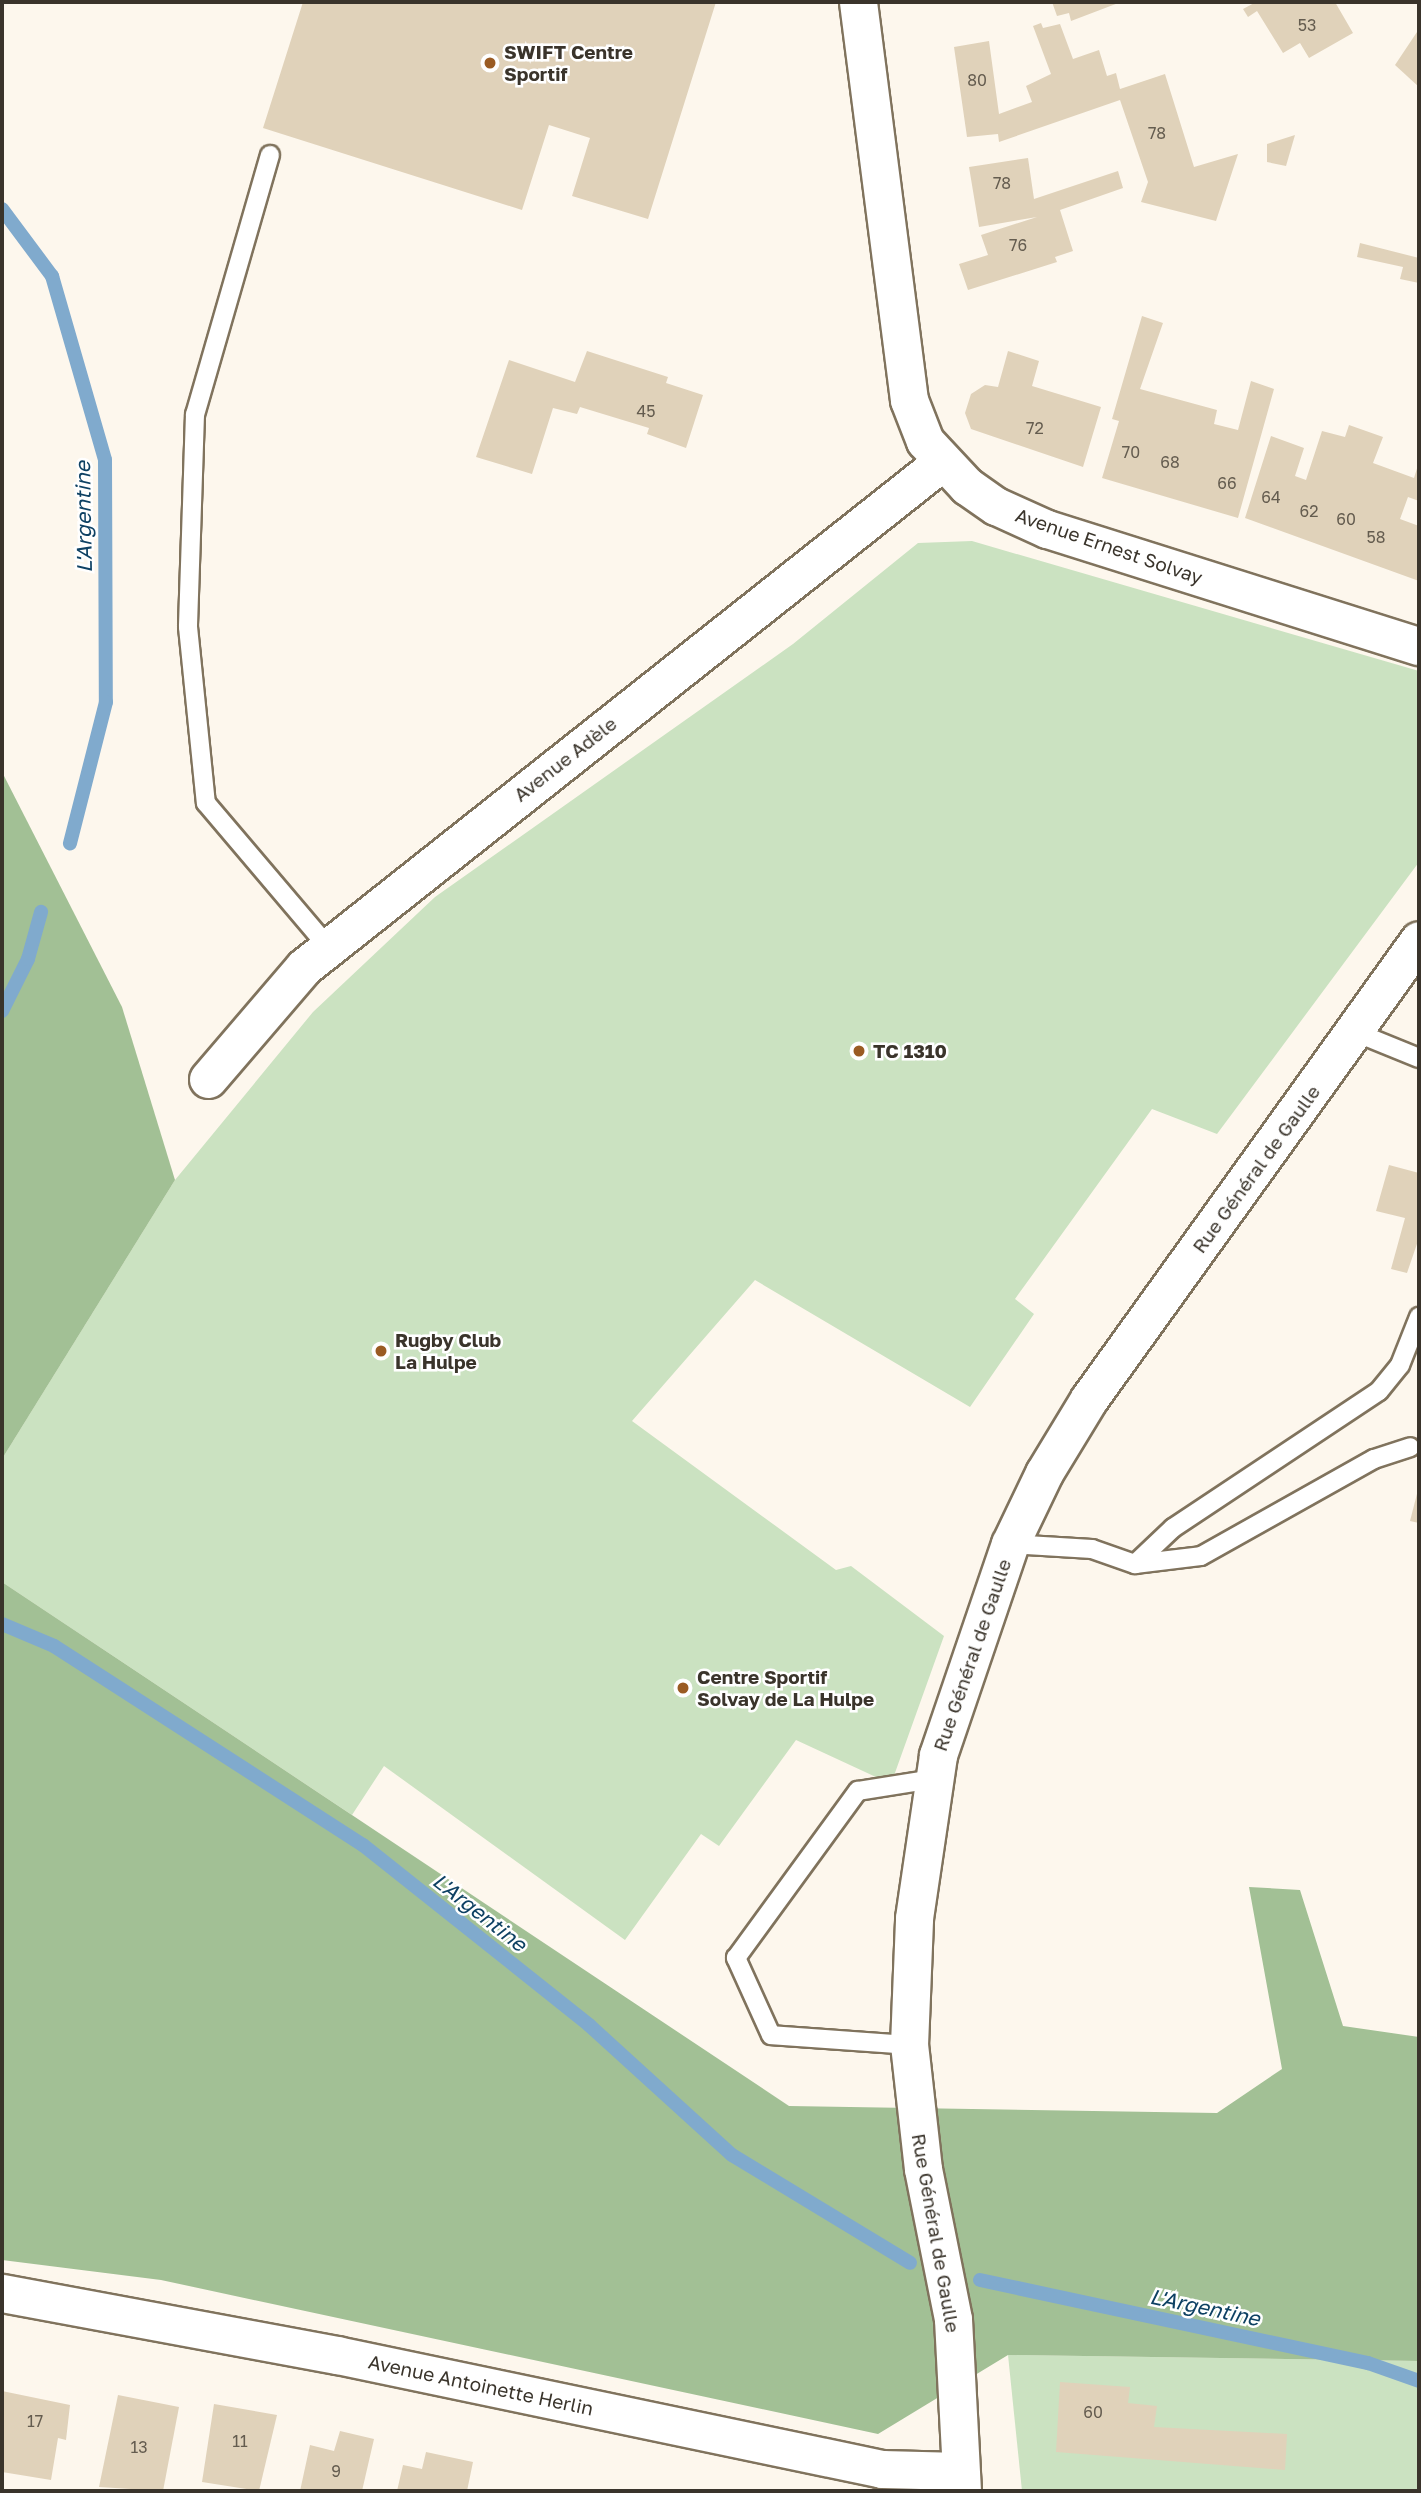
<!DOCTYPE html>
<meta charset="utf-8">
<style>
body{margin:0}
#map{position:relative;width:1421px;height:2493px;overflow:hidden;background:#fdf7ed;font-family:"Golos Text",sans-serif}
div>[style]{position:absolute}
.green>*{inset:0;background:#cbe2c1}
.forest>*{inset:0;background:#a2c095}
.stream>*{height:14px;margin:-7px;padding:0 7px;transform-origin:7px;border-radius:7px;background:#80aacd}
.building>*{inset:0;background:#e0d2ba}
.roads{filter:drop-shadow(2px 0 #80735d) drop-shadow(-2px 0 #80735d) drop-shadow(0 2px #80735d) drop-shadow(0 -2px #80735d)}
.service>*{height:18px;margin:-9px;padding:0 9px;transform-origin:9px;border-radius:9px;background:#fff}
.minor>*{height:37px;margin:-18.5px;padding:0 18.5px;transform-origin:18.5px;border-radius:18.5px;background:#fff}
.dots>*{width:19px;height:19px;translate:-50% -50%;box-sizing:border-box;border:4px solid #fff;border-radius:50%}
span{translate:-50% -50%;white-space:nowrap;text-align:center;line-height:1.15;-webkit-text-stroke:5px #fff;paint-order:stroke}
.number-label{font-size:16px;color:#645c4f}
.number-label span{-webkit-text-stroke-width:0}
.poi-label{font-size:19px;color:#3a342b;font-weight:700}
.left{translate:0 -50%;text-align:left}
.street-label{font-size:19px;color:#3a342b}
.water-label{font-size:21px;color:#0e4163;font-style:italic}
.frame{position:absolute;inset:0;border:4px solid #3a342b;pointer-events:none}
</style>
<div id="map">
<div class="green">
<div style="clip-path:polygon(972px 541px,1419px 671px,1419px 862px,1217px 1134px,1152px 1109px,1015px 1299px,1034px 1314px,970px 1407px,755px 1280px,632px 1421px,836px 1570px,851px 1566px,944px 1636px,891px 1784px,796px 1740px,719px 1846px,701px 1834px,625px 1940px,384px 1766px,352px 1815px,2px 1582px,2px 1459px,175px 1180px,313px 1012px,435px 897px,793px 644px,918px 543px)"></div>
<div style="clip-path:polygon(1008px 2355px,1419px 2361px,1419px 2491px,1022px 2491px)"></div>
</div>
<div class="forest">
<div style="clip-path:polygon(2px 772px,122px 1007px,175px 1180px,2px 1459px)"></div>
<div style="clip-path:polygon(2px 1582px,789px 2106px,1217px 2113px,1282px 2069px,1249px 1887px,1300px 1890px,1343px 2026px,1419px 2037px,1419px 2361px,1008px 2355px,878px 2434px,161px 2280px,2px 2260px)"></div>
</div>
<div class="stream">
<div style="left:2px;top:209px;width:84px;rotate:53.3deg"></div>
<div style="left:52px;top:276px;width:191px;rotate:73.9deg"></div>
<div style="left:105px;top:460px;width:242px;rotate:89.8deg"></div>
<div style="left:106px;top:702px;width:146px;rotate:104.3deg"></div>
<div style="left:2px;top:1011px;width:58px;rotate:-63.4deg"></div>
<div style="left:28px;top:959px;width:49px;rotate:-74.5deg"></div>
<div style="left:2px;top:1624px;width:56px;rotate:22.9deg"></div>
<div style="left:54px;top:1646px;width:368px;rotate:32.8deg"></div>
<div style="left:363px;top:1845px;width:289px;rotate:38.5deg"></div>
<div style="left:589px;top:2025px;width:193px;rotate:42.3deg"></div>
<div style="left:732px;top:2155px;width:208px;rotate:31.2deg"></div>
<div style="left:980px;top:2280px;width:397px;rotate:12.1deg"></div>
<div style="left:1368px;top:2363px;width:54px;rotate:19.4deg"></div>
</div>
<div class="building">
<div style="clip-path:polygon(303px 2px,716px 2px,648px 219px,572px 196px,590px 138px,549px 125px,522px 210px,263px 128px)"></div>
<div style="clip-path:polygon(1052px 2px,1121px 2px,1071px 21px,1069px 13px,1057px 16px)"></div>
<div style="clip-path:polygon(1256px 2px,1335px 2px,1353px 33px,1309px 58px,1300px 43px,1283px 53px,1257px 11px,1248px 17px,1243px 9px)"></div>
<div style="clip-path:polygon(1041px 23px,1043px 28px,1060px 24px,1073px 59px,1099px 50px,1107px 76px,1116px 73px,1120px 89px,1165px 74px,1194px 167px,1238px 154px,1216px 221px,1141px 202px,1148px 182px,1120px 100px,999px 142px,998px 134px,967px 137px,954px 47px,989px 41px,999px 114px,1032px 102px,1026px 86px,1051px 74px,1033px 26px)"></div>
<div style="clip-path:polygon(1419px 29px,1419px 87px,1395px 65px)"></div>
<div style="clip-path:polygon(1295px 135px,1286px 166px,1267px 162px,1267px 144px)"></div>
<div style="clip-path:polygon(1028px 158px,1034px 199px,1118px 171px,1123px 188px,1060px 210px,1073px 251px,1055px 257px,1057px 262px,968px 290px,959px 264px,988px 255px,981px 235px,1037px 217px,979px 227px,969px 167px)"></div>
<div style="clip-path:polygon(1360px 243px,1419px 258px,1419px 283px,1400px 279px,1403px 267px,1357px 257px)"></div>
<div style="clip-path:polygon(1142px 316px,1163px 323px,1140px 389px,1217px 410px,1214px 424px,1238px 430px,1251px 381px,1274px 389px,1238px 518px,1102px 478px,1119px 421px,1112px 419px)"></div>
<div style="clip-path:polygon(587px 351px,668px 377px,666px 383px,703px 395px,686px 448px,647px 434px,649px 428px,580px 407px,577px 414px,553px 408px,532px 474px,476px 457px,509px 360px,575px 382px)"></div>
<div style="clip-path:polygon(1008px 351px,1039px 361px,1032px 386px,1101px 407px,1083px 467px,971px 429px,965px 413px,971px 394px,985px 385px,998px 387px)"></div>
<div style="clip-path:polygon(1349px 425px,1383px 437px,1373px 463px,1414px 478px,1419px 462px,1419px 501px,1408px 497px,1400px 519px,1419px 526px,1419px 581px,1245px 518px,1271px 436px,1304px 448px,1295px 476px,1306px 480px,1322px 431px,1345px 437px)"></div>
<div style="clip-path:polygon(1389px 1165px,1419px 1173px,1419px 1238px,1407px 1273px,1391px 1269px,1405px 1218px,1376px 1211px)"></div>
<div style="clip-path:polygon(1418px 1490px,1419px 1490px,1419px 1523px,1410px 1521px)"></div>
<div style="clip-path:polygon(1060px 2382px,1130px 2387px,1128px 2403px,1157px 2406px,1154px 2427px,1287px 2434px,1285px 2470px,1056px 2452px)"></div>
<div style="clip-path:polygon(2px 2391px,70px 2405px,66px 2440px,58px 2438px,51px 2480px,2px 2472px)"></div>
<div style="clip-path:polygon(118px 2395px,179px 2407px,163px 2491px,99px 2487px)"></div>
<div style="clip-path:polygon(214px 2404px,277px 2415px,259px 2491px,202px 2482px)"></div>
<div style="clip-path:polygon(340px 2431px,374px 2439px,362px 2491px,300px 2491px,310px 2445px,334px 2451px)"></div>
<div style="clip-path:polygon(426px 2452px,473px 2462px,467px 2491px,397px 2491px,403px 2465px,422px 2469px)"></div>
</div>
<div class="roads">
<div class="service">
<div style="left:270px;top:155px;width:270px;rotate:106.1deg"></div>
<div style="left:195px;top:414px;width:213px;rotate:91.9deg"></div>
<div style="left:188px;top:627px;width:177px;rotate:84.2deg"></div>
<div style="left:206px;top:803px;width:189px;rotate:49.7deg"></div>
<div style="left:1355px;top:1032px;width:69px;rotate:22.1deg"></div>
<div style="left:1010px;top:1544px;width:82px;rotate:3.5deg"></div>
<div style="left:1092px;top:1549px;width:46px;rotate:19.2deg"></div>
<div style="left:1135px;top:1564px;width:66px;rotate:-6.9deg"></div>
<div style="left:1201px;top:1556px;width:198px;rotate:-29.3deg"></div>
<div style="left:1374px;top:1459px;width:38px;rotate:-18deg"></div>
<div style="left:1135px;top:1564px;width:52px;rotate:-43.5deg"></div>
<div style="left:1173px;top:1528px;width:247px;rotate:-33.6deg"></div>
<div style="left:1379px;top:1391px;width:33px;rotate:-51deg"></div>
<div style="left:1400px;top:1365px;width:52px;rotate:-68.4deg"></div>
<div style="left:909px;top:2045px;width:138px;rotate:-175.9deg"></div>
<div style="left:771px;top:2035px;width:85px;rotate:-114.4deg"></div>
<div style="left:736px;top:1958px;width:207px;rotate:-53.9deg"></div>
<div style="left:858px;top:1791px;width:76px;rotate:-9.1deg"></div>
</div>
<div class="minor">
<div style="left:858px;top:2px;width:401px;rotate:82.7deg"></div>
<div style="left:909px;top:400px;width:44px;rotate:68.7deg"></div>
<div style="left:925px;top:441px;width:62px;rotate:47deg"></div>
<div style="left:967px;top:486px;width:35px;rotate:35deg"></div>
<div style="left:996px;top:506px;width:56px;rotate:24.3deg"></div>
<div style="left:1047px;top:529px;width:390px;rotate:17.5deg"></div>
<div style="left:208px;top:1079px;width:148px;rotate:-49.4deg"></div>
<div style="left:304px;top:967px;width:815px;rotate:-38.37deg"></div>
<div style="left:2px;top:2293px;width:341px;rotate:10.5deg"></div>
<div style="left:337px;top:2355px;width:557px;rotate:11.81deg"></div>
<div style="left:882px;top:2469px;width:78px;rotate:1.5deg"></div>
<div style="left:962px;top:2491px;width:172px;rotate:-93deg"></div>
<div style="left:953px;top:2319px;width:153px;rotate:-101.3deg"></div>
<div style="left:923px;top:2169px;width:125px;rotate:-96.4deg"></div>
<div style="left:909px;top:2045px;width:127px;rotate:-87.7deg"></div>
<div style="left:914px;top:1918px;width:165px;rotate:-81.6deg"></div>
<div style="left:938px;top:1755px;width:223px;rotate:-71.2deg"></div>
<div style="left:1010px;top:1544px;width:79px;rotate:-64.4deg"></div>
<div style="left:1044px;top:1473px;width:87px;rotate:-58.7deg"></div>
<div style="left:1089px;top:1399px;width:565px;rotate:-54.29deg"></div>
</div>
</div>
<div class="dots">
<div style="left:490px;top:63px;background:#9a5b23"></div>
<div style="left:859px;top:1051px;background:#9a5b23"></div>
<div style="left:381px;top:1351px;background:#9a5b23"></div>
<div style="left:683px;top:1688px;background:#9a5b23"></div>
</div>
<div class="number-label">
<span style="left:1307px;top:25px">53</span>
<span style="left:977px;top:80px">80</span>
<span style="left:1157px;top:133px">78</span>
<span style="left:1002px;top:183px">78</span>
<span style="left:1018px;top:245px">76</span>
<span style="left:646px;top:411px">45</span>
<span style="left:1035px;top:428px">72</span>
<span style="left:1131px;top:452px">70</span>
<span style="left:1170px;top:462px">68</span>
<span style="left:1227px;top:483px">66</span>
<span style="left:1271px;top:497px">64</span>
<span style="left:1309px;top:511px">62</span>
<span style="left:1346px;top:519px">60</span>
<span style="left:1376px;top:537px">58</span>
<span style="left:1093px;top:2412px">60</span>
<span style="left:35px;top:2421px">17</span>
<span style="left:240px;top:2441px">11</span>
<span style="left:139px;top:2447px">13</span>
<span style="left:336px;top:2471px">9</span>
</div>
<div class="poi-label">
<span class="left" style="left:504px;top:63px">SWIFT Centre<br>Sportif</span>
<span class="left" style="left:873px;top:1051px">TC 1310</span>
<span class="left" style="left:395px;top:1351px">Rugby Club<br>La Hulpe</span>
<span class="left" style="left:697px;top:1688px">Centre Sportif<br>Solvay de La Hulpe</span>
</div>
<div class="street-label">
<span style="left:1109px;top:546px;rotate:19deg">Avenue Ernest Solvay</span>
<span style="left:565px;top:759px;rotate:-38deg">Avenue Adèle</span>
<span style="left:1256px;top:1169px;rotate:-54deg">Rue Général de Gaulle</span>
<span style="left:972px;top:1655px;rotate:-71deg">Rue Général de Gaulle</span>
<span style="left:936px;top:2233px;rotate:80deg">Rue Général de Gaulle</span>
<span style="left:481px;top:2385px;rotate:12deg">Avenue Antoinette Herlin</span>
</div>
<div class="water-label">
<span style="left:83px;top:517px;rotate:-91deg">L'Argentine</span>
<span style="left:480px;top:1912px;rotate:38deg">L'Argentine</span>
<span style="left:1205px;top:2307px;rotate:12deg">L'Argentine</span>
</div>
<div class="frame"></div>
</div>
